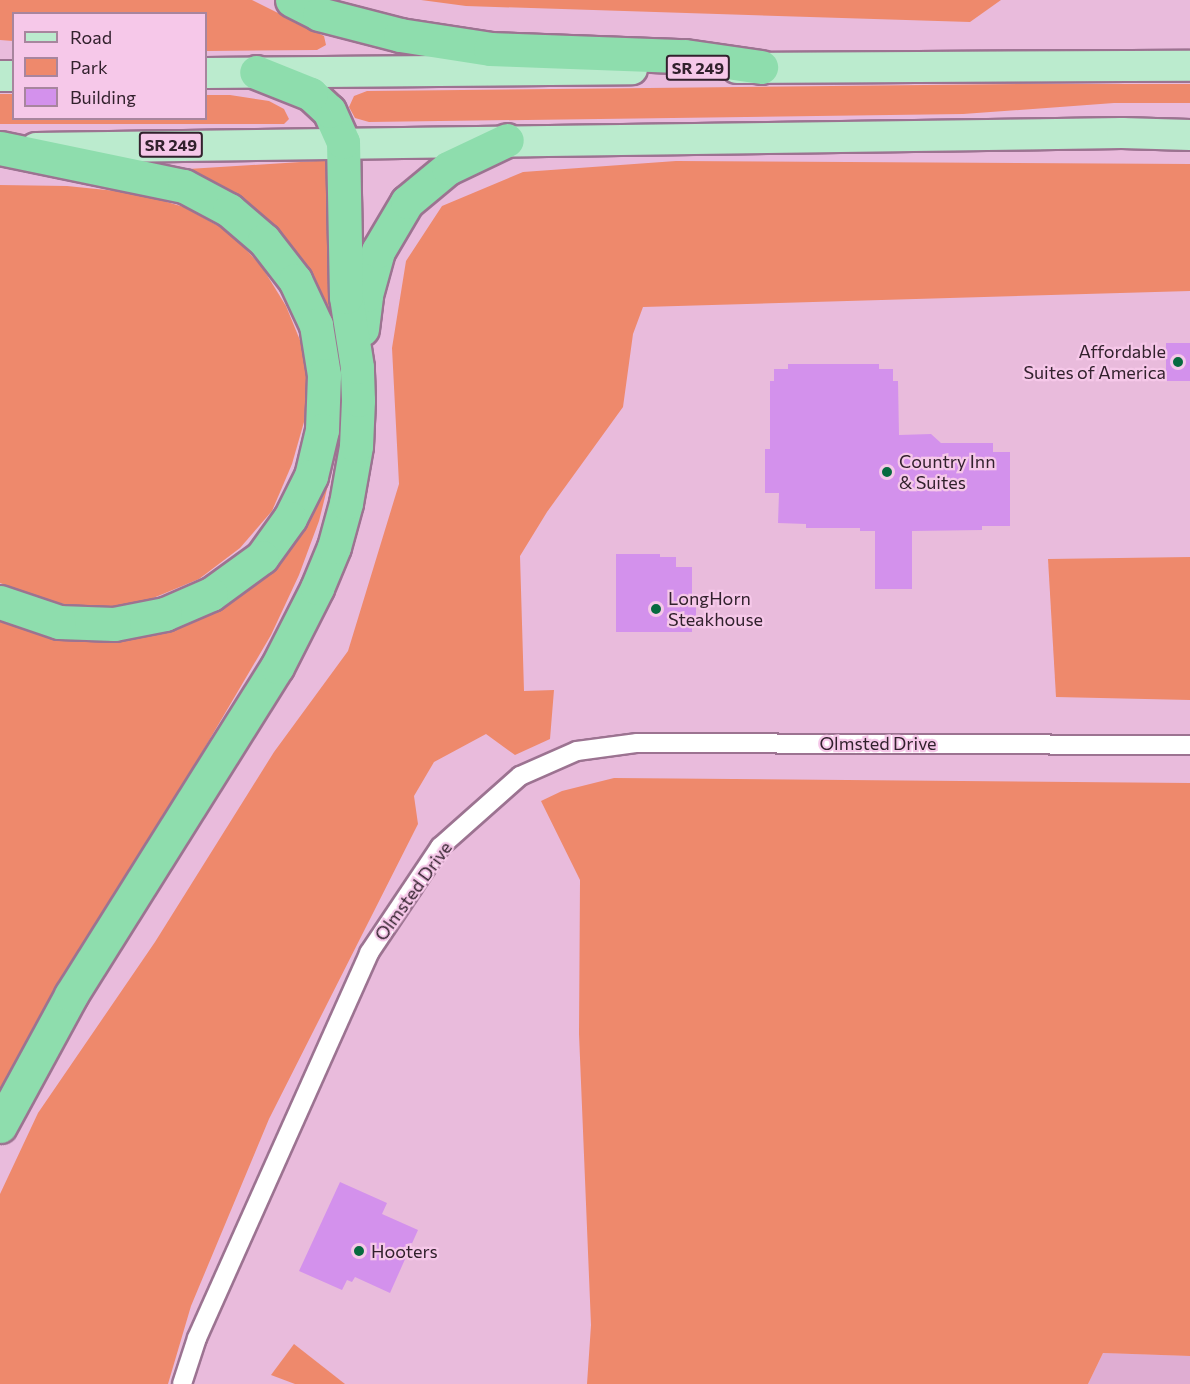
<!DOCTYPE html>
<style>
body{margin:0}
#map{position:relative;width:1190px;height:1384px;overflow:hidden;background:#e9bbdc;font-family:Commissioner,sans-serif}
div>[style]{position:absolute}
.built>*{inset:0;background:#dfadd2}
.green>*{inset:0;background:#ee896c}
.building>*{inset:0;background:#d391ec}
.roads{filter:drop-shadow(2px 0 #9c7391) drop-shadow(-2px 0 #9c7391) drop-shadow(0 2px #9c7391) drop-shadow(0 -2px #9c7391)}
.street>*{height:18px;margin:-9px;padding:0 9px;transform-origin:9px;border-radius:9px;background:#fff}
.primary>*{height:30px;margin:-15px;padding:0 15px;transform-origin:15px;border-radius:15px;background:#bbebce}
.highway>*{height:33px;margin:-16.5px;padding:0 16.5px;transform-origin:16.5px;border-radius:16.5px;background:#8eddad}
.dots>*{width:16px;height:16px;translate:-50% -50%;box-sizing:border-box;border:3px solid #f6c8e9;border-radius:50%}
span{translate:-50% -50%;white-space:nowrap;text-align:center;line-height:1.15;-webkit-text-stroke:4.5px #f6c8e9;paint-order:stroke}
.shield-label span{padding:2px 4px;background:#f6c8e9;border:2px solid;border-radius:4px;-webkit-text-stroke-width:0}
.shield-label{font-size:16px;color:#32212d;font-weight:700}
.poi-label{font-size:18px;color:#32212d}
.right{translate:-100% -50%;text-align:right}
.left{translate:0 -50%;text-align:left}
.street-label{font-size:18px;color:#32212d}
.legend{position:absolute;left:12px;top:12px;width:195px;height:108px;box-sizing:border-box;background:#f6c8e9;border:2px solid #a8859e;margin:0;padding:8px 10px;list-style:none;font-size:18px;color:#32212d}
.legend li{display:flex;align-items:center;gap:12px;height:30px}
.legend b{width:30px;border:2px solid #a8859e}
</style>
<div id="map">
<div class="built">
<div style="clip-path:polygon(1103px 1353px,1190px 1356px,1190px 1384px,1088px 1384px)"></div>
</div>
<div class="green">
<div style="clip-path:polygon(0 0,252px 0,324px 36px,326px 45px,317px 50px,206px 51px,206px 14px,14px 14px,13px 41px,0 40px)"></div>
<div style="clip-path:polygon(421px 0,1001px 0,970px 22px,466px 6px)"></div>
<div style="clip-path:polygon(1021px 84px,1190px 84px,1190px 103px,1114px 103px,963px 114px,369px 122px,355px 118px,349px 107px,354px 96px,367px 91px)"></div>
<div style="clip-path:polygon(0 94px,13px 94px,14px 118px,206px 118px,206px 95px,230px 95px,269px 101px,284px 109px,289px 119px,284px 124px,0 124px)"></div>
<div style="clip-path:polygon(332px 160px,336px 343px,327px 344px,188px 169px)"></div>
<div style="clip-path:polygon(676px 161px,1190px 164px,1190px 291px,643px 307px,633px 334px,623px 407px,547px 512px,520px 556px,524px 691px,554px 690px,550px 739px,515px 755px,486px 734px,434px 762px,414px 796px,418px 824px,269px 1119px,191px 1306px,168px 1384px,0 1384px,0 1194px,38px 1113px,155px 942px,274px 752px,348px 651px,399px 484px,392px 348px,406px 261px,442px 206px,523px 172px)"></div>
<div style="clip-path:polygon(0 185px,67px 186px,136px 193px,184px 207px,231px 233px,262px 267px,286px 306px,304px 350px,307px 387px,304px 422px,292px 464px,272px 511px,240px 548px,199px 579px,146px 601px,97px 609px,51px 602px,0 583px)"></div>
<div style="clip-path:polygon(331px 457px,329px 481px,319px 521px,299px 575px,271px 635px,0 1096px,0 617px,188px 619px)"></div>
<div style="clip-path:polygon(1190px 557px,1190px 700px,1056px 697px,1048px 559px)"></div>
<div style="clip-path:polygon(614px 778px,1190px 783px,1190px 1356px,1103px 1353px,1088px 1384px,587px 1384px,591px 1325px,579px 1034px,580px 880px,541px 801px,562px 791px)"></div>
<div style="clip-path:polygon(294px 1344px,345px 1384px,295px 1384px,271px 1375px)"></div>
</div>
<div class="building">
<div style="clip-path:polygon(1166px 343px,1190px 343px,1190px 381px,1166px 381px)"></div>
<div style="clip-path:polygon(788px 364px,879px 364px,879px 369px,893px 369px,893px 381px,898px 381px,899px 435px,931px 434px,941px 443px,993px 443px,993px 452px,1010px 452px,1010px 526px,982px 526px,982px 530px,912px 531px,912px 589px,875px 589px,875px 531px,860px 531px,860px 528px,806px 528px,806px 524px,778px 523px,779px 493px,765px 493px,765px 449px,770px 449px,770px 381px,774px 381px,774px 369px,788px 369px)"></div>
<div style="clip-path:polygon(616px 554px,660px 554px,660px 557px,676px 557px,676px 567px,692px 567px,692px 598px,696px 598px,696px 621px,692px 621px,692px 632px,616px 632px)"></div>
<div style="clip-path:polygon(340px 1182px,387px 1203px,382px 1214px,418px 1230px,390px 1293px,355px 1277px,352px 1282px,347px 1280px,342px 1290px,299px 1271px)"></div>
</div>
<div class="roads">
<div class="street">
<div style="left:182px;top:1384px;width:48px;rotate:-71.9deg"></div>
<div style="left:197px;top:1338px;width:422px;rotate:-65.9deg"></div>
<div style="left:369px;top:953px;width:128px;rotate:-56.2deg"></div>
<div style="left:440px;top:847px;width:107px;rotate:-41.6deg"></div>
<div style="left:520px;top:776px;width:62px;rotate:-23.7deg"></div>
<div style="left:577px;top:751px;width:61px;rotate:-7.6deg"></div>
<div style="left:637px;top:743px;width:553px;rotate:0.21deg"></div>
</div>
<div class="primary">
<div style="left:737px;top:68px;width:453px;rotate:-0.3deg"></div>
<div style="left:206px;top:73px;width:426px;rotate:-0.5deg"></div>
<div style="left:0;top:76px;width:14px"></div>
<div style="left:36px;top:148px;width:1086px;rotate:-0.79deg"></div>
<div style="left:1122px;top:133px;width:68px;rotate:1.7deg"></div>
</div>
<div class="highway">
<div style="left:292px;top:0;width:30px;rotate:27deg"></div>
<div style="left:319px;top:14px;width:84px;rotate:14.5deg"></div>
<div style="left:400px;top:35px;width:91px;rotate:8.8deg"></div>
<div style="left:490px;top:49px;width:195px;rotate:2.1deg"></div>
<div style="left:685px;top:56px;width:77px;rotate:8.2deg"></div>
<div style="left:0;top:148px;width:188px;rotate:11.7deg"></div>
<div style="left:184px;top:186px;width:51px;rotate:28.1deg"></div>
<div style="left:229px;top:210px;width:46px;rotate:40.6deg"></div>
<div style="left:264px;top:240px;width:51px;rotate:52.2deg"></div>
<div style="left:295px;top:280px;width:50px;rotate:65deg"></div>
<div style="left:316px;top:325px;width:51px;rotate:80.9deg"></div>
<div style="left:324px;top:375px;width:55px;rotate:92.1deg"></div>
<div style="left:322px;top:430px;width:47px;rotate:103.4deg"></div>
<div style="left:311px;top:476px;width:47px;rotate:116.6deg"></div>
<div style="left:290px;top:518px;width:48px;rotate:125.7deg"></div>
<div style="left:262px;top:557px;width:63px;rotate:144deg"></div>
<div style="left:211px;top:594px;width:50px;rotate:156.5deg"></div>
<div style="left:165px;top:614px;width:52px;rotate:168.9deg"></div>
<div style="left:114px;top:624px;width:55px;rotate:-177.9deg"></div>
<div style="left:59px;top:622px;width:62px;rotate:-161.3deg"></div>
<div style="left:362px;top:329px;width:34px;rotate:-83deg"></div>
<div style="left:366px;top:295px;width:46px;rotate:-74.7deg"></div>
<div style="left:378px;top:251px;width:57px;rotate:-59.4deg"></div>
<div style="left:407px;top:202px;width:53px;rotate:-39.7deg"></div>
<div style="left:448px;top:168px;width:65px;rotate:-25.4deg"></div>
<div style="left:0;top:1126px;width:149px;rotate:-61.5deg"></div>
<div style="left:71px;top:995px;width:387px;rotate:-57.9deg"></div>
<div style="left:277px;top:667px;width:89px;rotate:-63.1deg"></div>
<div style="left:317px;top:588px;width:44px;rotate:-67.5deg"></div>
<div style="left:334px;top:547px;width:46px;rotate:-74.7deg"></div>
<div style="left:346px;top:503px;width:58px;rotate:-80deg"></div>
<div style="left:356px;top:446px;width:46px;rotate:-87.5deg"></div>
<div style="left:358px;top:400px;width:33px;rotate:-92deg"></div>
<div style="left:357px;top:367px;width:71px;rotate:-98.9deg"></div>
<div style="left:346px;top:297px;width:155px;rotate:-91.1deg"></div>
<div style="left:343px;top:142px;width:34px;rotate:-114deg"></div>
<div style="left:329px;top:111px;width:25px;rotate:-137deg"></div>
<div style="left:311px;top:94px;width:59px;rotate:-158.2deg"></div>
</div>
</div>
<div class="dots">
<div style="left:1178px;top:362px;background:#076a3f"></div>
<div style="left:887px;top:472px;background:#076a3f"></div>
<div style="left:656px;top:609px;background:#076a3f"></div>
<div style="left:359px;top:1251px;background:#076a3f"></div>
</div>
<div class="shield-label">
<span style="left:698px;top:68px">SR 249</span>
<span style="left:171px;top:145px">SR 249</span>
</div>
<div class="poi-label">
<span class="right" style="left:1166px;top:362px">Affordable<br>Suites of America</span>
<span class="left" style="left:899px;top:472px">Country Inn<br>&amp; Suites</span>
<span class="left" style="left:668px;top:609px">LongHorn<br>Steakhouse</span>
<span class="left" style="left:371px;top:1251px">Hooters</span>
</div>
<div class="street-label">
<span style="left:878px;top:743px">Olmsted Drive</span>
<span style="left:413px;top:891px;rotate:-54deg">Olmsted Drive</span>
</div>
<ul class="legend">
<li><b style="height:8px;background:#bbebce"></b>Road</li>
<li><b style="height:16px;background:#ee896c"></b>Park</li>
<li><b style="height:16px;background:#d391ec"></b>Building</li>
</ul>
</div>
